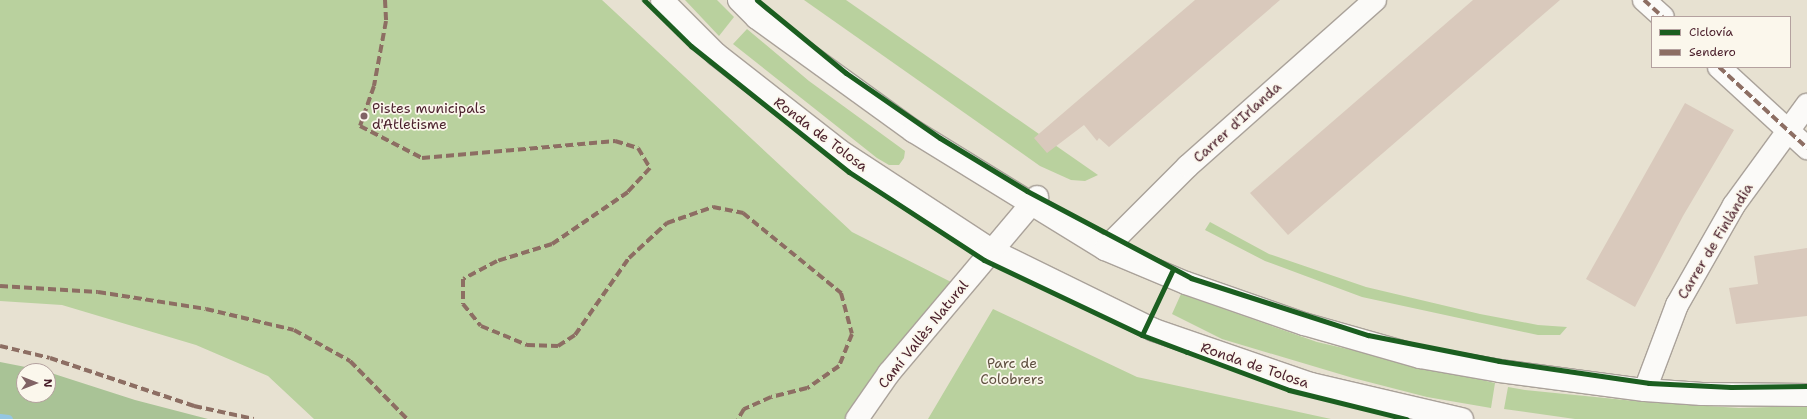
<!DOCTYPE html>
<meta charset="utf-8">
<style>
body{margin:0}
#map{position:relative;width:1807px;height:419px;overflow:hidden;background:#e7e1d1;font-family:"Shantell Sans",sans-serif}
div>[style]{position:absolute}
.green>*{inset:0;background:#b9d19e}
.forest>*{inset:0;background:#a9c396}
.stream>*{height:9px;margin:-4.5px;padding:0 4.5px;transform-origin:4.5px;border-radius:4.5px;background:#94c6e2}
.building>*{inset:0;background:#d9c9bc}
.roads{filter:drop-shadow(1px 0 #aaa29a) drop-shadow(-1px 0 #aaa29a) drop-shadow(0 1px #aaa29a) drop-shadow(0 -1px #aaa29a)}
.street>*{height:22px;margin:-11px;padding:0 11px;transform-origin:11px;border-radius:11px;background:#fbfaf8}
.quiet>*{height:4px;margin-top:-2px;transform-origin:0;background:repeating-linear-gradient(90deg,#8d6e63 0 8px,transparent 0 12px)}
.cycleway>*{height:5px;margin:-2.5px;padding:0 2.5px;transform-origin:2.5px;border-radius:2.5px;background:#1b5e20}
.dots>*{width:11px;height:11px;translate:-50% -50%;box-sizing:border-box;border:2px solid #fbf7ec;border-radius:50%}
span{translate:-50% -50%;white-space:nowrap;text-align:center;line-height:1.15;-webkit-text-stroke:3.5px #fbf7ec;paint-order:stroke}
.poi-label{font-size:14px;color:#4a1f2b}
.left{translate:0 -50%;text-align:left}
.street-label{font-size:14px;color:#4a1f2b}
.park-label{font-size:14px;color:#605141}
.legend{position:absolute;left:1651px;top:16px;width:140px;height:52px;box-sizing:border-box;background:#fbf7ec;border:1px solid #b4a19f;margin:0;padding:5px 7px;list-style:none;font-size:12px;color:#4a1f2b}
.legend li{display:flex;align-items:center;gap:8px;height:20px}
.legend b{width:20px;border:1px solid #b4a19f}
.north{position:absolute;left:16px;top:363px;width:40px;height:40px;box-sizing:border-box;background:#fbf7ec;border:1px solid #b4a19f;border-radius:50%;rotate:90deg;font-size:11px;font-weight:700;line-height:16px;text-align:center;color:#4a1f2b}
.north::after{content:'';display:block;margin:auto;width:14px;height:18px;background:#816365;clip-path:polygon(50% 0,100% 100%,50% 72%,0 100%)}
</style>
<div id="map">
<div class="green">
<div style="clip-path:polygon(0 0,602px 0,852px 232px,961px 287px,853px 406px,845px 419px,314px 419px,268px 376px,196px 345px,62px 305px,0 301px)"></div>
<div style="clip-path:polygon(685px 0,717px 0,734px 17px,719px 36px)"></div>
<div style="clip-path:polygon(804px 0,846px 0,1098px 175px,1085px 181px,1071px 180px,1040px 166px)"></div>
<div style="clip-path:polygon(747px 29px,809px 81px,905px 151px,904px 158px,899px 165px,889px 165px,877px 158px,733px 44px)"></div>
<div style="clip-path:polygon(1210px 222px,1269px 254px,1366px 287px,1480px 314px,1538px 325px,1567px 327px,1560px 335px,1538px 335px,1362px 297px,1265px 261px,1205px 230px)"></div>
<div style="clip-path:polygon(1181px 294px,1317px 342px,1495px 383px,1491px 408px,1427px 397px,1353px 378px,1222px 339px,1172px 314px)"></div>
<div style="clip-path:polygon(993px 309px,1137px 377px,1331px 419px,928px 419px)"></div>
<div style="clip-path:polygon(1508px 387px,1525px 390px,1645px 402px,1739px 408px,1807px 406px,1807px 419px,1575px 419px,1504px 409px)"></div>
</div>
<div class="forest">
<div style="clip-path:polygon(0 362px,46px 371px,24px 371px,24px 395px,48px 395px,48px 372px,135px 400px,208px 419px,0 419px)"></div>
</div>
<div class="stream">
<div style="left:0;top:418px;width:8px;rotate:7deg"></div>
</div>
<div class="building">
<div style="clip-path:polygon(1195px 0,1280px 0,1109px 147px,1099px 138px,1097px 141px,1084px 125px,1047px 153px,1034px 138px)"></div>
<div style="clip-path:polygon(1473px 0,1560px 0,1288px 235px,1250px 193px)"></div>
<div style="clip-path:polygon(1685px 103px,1734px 130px,1683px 216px,1635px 307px,1586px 279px)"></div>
<div style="clip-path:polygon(1807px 248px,1807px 316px,1736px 324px,1729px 288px,1758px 284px,1754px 256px)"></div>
</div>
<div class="roads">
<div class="street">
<div style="left:662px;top:0;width:76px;rotate:45deg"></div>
<div style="left:716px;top:54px;width:157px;rotate:38deg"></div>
<div style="left:840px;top:151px;width:183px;rotate:33.2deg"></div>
<div style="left:993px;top:251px;width:179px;rotate:26.1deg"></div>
<div style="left:1154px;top:330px;width:166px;rotate:19deg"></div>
<div style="left:1311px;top:384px;width:155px;rotate:13.1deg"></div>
<div style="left:739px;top:0;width:25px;rotate:45deg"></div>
<div style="left:757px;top:18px;width:193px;rotate:35.9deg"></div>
<div style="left:913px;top:131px;width:225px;rotate:31.6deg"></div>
<div style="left:1105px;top:249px;width:88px;rotate:22.8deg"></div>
<div style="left:1186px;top:283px;width:125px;rotate:19.2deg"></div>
<div style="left:1304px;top:324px;width:121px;rotate:15.9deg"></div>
<div style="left:1420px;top:357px;width:81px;rotate:9.9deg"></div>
<div style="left:1500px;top:371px;width:146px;rotate:7.5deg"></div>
<div style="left:1645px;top:390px;width:57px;rotate:4deg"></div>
<div style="left:1702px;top:394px;width:105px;rotate:0.5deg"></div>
<div style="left:1644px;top:0;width:25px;rotate:42deg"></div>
<div style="left:1719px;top:67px;width:120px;rotate:42.6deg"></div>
<div style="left:1105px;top:249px;width:117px;rotate:-45deg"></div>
<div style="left:1188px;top:166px;width:250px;rotate:-41.6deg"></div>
<div style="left:1645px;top:390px;width:91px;rotate:-69.4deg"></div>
<div style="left:1677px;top:305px;width:115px;rotate:-60.3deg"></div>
<div style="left:1734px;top:205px;width:124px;rotate:-53.9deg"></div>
<div style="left:857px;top:419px;width:56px;rotate:-55.2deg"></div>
<div style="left:889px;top:373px;width:230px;rotate:-49.9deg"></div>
</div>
</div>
<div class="quiet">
<div style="left:385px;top:0;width:21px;rotate:87deg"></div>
<div style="left:386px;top:21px;width:66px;rotate:100.5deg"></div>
<div style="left:374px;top:86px;width:42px;rotate:109.3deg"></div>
<div style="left:360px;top:126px;width:70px;rotate:27.3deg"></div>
<div style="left:422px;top:158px;width:194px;rotate:-5deg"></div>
<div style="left:615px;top:141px;width:24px;rotate:17deg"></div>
<div style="left:638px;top:148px;width:23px;rotate:59deg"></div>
<div style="left:650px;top:168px;width:33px;rotate:133deg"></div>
<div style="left:628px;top:192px;width:92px;rotate:145.6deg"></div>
<div style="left:552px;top:244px;width:58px;rotate:162.8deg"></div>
<div style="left:497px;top:261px;width:38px;rotate:152deg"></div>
<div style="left:463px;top:279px;width:25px;rotate:90deg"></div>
<div style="left:463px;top:304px;width:28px;rotate:51deg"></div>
<div style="left:481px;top:326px;width:50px;rotate:22.4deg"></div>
<div style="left:527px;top:345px;width:31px;rotate:2deg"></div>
<div style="left:558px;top:346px;width:20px;rotate:-33deg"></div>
<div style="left:575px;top:335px;width:94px;rotate:-55deg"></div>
<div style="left:629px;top:258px;width:52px;rotate:-42.6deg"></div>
<div style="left:667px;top:223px;width:49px;rotate:-19.2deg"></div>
<div style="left:713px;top:207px;width:31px;rotate:11deg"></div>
<div style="left:743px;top:213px;width:127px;rotate:39.2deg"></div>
<div style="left:841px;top:293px;width:42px;rotate:75deg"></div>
<div style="left:852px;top:334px;width:35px;rotate:112deg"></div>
<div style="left:839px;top:366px;width:39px;rotate:145deg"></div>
<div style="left:807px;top:388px;width:37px;rotate:166deg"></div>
<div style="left:771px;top:397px;width:30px;rotate:156deg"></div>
<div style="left:744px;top:409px;width:12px;rotate:121deg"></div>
<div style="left:1644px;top:0;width:25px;rotate:42deg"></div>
<div style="left:1719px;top:67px;width:120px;rotate:42.6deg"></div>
<div style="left:0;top:286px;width:98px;rotate:3.5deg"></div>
<div style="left:98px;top:292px;width:109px;rotate:8.9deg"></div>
<div style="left:206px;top:309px;width:90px;rotate:13.4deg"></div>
<div style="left:294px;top:330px;width:64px;rotate:29deg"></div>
<div style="left:350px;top:361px;width:81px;rotate:45.5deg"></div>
<div style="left:0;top:346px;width:51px;rotate:13.5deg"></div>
<div style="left:50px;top:358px;width:152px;rotate:18.4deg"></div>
<div style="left:194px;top:406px;width:61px;rotate:12.2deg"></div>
</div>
<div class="cycleway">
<div style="left:644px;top:0;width:66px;rotate:44.4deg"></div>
<div style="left:691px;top:46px;width:202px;rotate:38.6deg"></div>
<div style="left:849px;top:172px;width:161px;rotate:33.1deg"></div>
<div style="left:984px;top:260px;width:175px;rotate:25.4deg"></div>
<div style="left:1142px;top:335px;width:48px;rotate:20.7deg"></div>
<div style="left:1187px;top:352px;width:109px;rotate:20.4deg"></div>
<div style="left:1289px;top:390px;width:121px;rotate:13.9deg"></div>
<div style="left:757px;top:0;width:115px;rotate:39.4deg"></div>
<div style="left:846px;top:73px;width:114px;rotate:34.7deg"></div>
<div style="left:940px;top:138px;width:102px;rotate:31.3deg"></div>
<div style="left:1027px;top:191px;width:186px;rotate:27.9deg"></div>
<div style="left:1191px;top:278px;width:186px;rotate:17.9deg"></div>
<div style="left:1368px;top:335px;width:134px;rotate:11.2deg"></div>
<div style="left:1499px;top:361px;width:152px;rotate:8.3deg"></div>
<div style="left:1649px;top:383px;width:82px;rotate:2.8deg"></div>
<div style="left:1731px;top:387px;width:76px;rotate:-0.8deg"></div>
<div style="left:1142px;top:335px;width:73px;rotate:-64.8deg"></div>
</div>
<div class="dots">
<div style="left:364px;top:116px;background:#816365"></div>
</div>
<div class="poi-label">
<span class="left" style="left:372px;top:116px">Pistes municipals<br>d'Atletisme</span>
</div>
<div class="street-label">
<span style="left:1237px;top:122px;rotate:-42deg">Carrer d'Irlanda</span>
<span style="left:821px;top:134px;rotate:37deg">Ronda de Tolosa</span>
<span style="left:1715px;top:241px;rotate:-59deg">Carrer de Finlàndia</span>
<span style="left:923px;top:334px;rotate:-51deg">Camí Vallès Natural</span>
<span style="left:1255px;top:365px;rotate:19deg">Ronda de Tolosa</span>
</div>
<div class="park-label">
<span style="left:1012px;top:371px">Parc de<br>Colobrers</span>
</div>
<ul class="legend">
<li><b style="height:5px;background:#1b5e20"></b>Ciclovía</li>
<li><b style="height:5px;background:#8d6e63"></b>Sendero</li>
</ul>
<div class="north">N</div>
</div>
